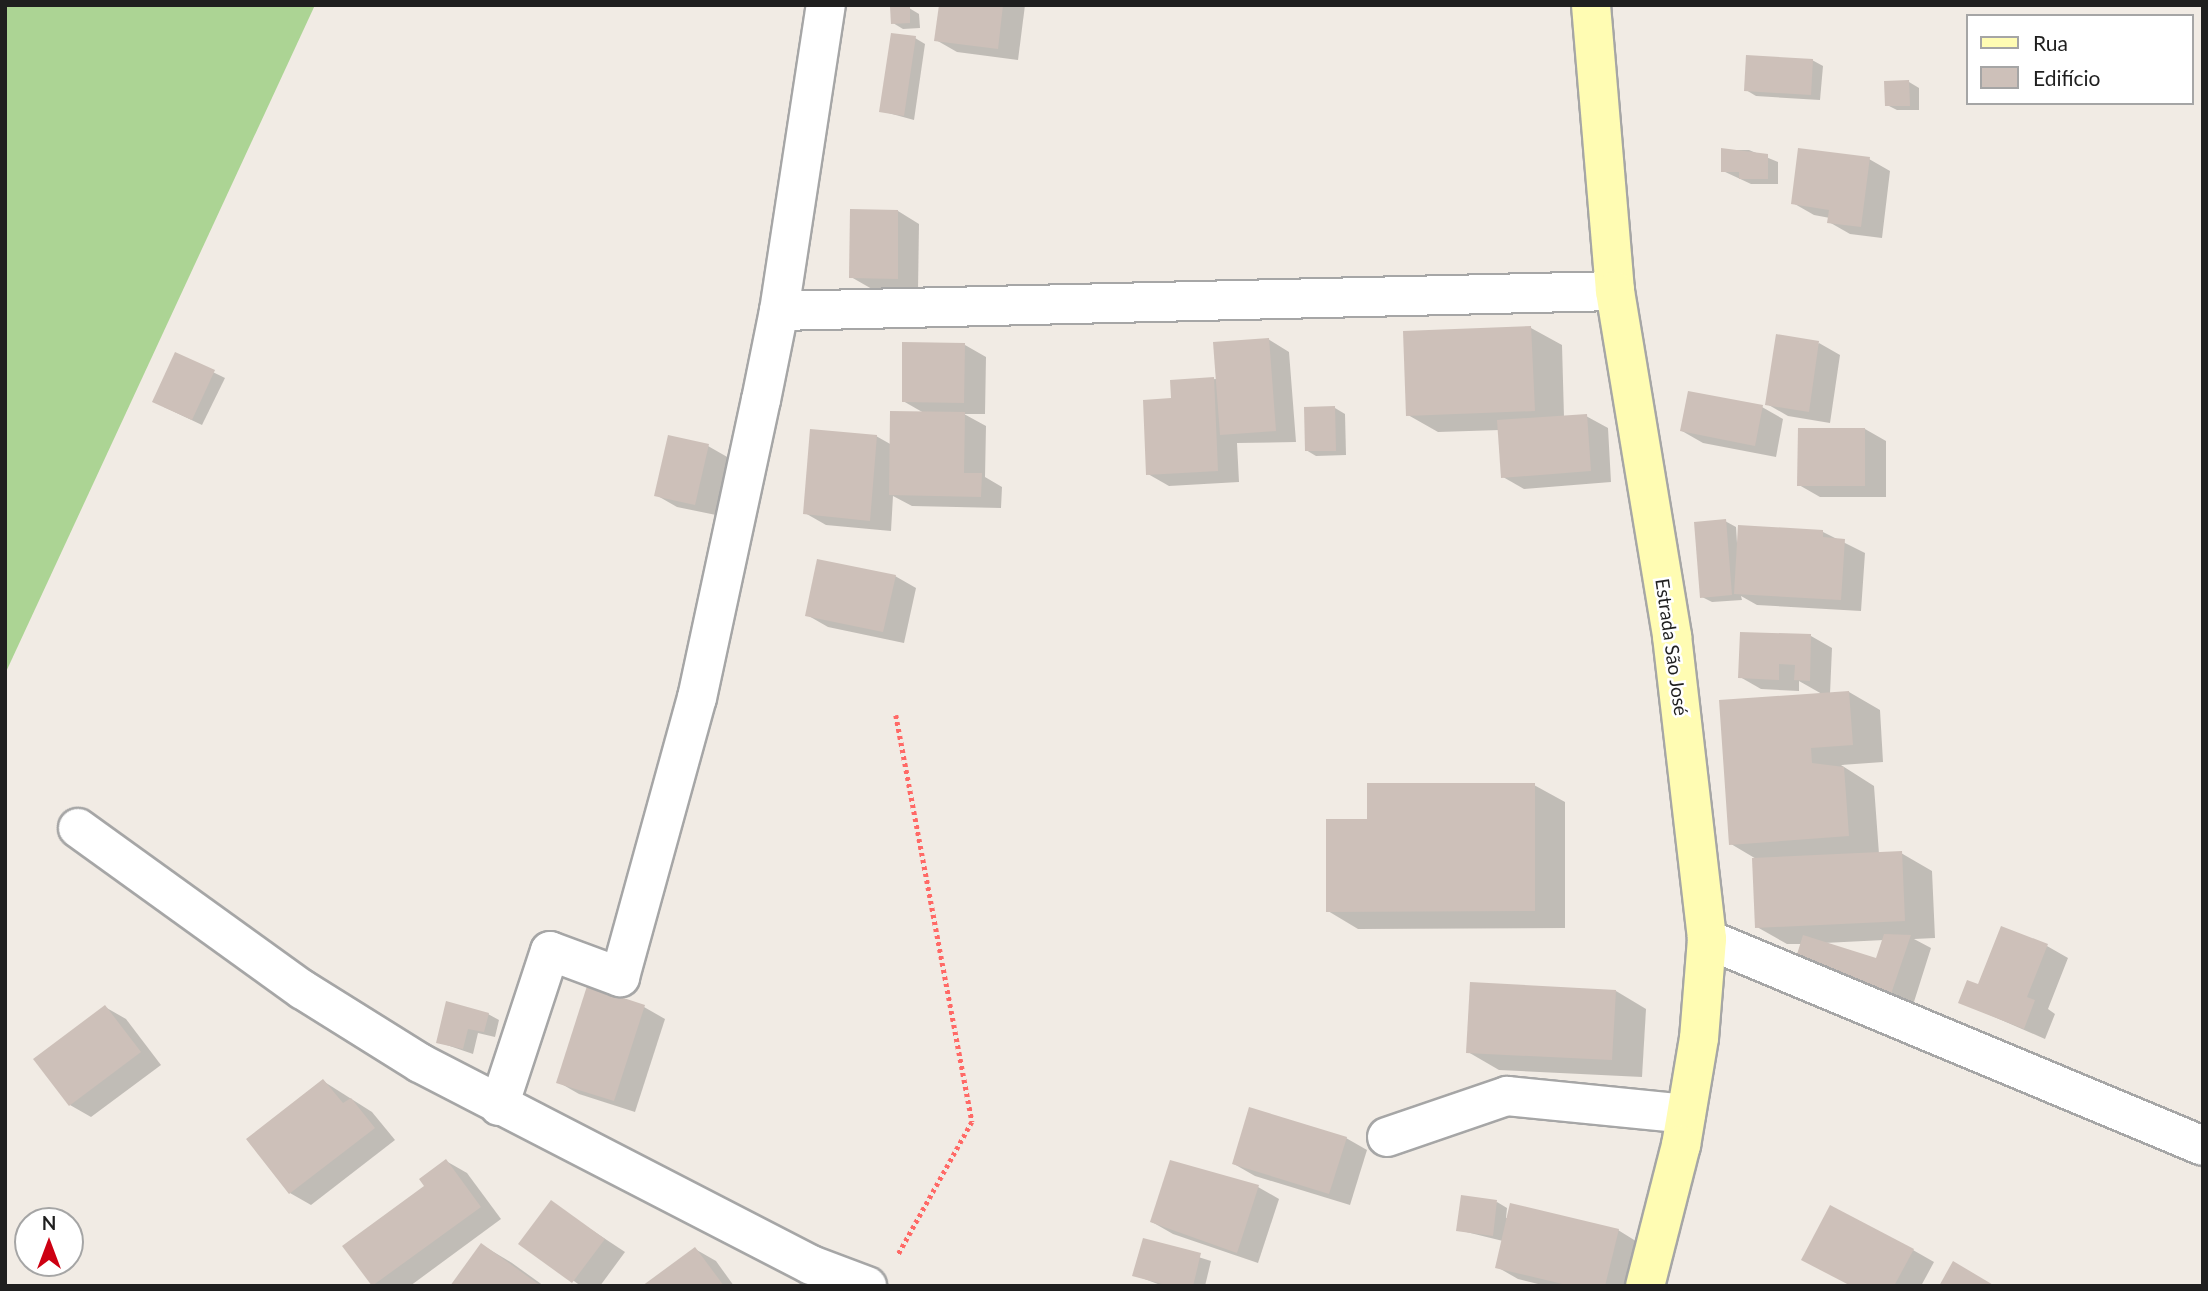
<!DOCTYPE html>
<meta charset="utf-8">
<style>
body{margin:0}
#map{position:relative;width:2208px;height:1291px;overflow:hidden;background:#f1ebe4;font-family:Lato,sans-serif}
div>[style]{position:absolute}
.forest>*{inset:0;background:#acd494}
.shadow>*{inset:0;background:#0003}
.building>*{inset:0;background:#cdc0b9}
.path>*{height:4.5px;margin-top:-2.25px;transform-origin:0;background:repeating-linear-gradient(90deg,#ff6966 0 3.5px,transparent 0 7px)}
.roads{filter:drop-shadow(2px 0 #a6a6a6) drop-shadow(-2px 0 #a6a6a6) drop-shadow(0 2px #a6a6a6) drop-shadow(0 -2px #a6a6a6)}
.street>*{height:38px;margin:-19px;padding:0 19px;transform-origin:19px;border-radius:19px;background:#fff}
.secondary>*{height:38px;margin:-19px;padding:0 19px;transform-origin:19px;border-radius:19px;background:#fffcb3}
span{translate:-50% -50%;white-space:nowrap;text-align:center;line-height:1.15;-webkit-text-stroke:5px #fff;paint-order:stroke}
.street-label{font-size:19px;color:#1f1f1f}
.frame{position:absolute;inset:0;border:7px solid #1f1f1f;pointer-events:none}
.legend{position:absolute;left:1966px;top:14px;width:228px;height:91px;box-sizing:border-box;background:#fff;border:2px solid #a5a5a5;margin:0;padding:9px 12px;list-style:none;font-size:21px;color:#1f1f1f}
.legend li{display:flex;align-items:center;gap:14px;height:35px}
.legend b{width:35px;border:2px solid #a5a5a5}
.north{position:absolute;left:14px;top:1207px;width:70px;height:70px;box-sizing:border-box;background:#fff;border:2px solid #a5a5a5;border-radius:50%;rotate:0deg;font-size:19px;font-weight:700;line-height:28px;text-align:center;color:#1f1f1f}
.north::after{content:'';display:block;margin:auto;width:24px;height:32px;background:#cd0012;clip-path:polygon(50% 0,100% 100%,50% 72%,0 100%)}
</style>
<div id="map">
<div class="forest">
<div style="clip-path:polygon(5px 5px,315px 5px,5px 674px)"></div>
</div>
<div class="shadow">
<div style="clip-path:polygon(940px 5px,1025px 5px,1018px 60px,957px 52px,936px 40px)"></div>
<div style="clip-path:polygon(909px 8px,919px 14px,920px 28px,903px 29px,893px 23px)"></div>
<div style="clip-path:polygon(915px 38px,925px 44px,914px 120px,881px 111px)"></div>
<div style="clip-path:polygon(1812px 60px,1823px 66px,1820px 100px,1756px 96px,1746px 90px)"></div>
<div style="clip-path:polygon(1909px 82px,1919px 88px,1919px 110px,1897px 110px,1887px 105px)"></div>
<div style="clip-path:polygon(1723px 150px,1749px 150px,1778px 162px,1778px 184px,1751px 184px,1723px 171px)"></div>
<div style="clip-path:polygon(1869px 159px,1890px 171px,1882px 238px,1850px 234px,1829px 222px,1830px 218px,1814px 215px,1793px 203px)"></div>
<div style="clip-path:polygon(898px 211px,919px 224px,918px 290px,872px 289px,851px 277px)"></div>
<div style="clip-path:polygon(1531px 328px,1562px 345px,1564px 417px,1586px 416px,1608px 428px,1611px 482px,1524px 489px,1503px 477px,1500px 430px,1438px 432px,1408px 415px)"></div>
<div style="clip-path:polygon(1268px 339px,1289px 352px,1296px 442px,1237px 443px,1239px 482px,1169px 486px,1148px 474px,1173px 400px,1172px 381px,1217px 379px)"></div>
<div style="clip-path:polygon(1819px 343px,1840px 355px,1830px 423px,1788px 416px,1767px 404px)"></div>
<div style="clip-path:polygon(965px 345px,986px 357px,985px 414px,964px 414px,986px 426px,985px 477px,1002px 487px,1001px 508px,912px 506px,893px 496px,891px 531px,826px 525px,805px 513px,876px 436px,892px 445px,924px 413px,903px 401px)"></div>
<div style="clip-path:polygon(176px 354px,225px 378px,202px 425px,164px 407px)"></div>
<div style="clip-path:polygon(1762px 407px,1783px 419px,1776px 457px,1703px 443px,1682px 431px)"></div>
<div style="clip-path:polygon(1335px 408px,1345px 414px,1346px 455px,1316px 456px,1306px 450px)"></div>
<div style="clip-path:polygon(1865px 429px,1886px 441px,1886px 497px,1820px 497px,1799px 485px)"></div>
<div style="clip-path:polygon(708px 446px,729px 458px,716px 515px,677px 507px,656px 495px)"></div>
<div style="clip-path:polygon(1725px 521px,1736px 527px,1737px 543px,1823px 532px,1865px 553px,1861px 611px,1757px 605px,1741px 596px,1742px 600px,1712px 602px,1702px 597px)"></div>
<div style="clip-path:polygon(895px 576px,916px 588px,904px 643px,828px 627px,807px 615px)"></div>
<div style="clip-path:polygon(evenodd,1811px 636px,1832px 648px,1830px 694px,1849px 692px,1880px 710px,1883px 762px,1841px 765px,1874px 786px,1879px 854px,1901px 853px,1932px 871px,1935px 938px,1914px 939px,1931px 948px,1913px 1005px,1817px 975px,1802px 944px,1787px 944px,1757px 927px,1758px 860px,1731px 844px,1822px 694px,1799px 681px,1799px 691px,1761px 689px,1740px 677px,1811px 636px,1884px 940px,1878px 960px,1824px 943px,1884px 940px)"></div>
<div style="clip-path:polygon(1534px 785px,1565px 802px,1565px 928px,1358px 929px,1328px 911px,1369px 820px)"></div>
<div style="clip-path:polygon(2047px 946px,2068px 958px,2048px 1009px,2055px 1014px,2045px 1039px,1960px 1002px)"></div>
<div style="clip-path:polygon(1616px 991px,1646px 1009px,1642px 1077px,1499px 1070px,1468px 1052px)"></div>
<div style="clip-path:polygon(105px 1007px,126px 1019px,161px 1065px,91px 1117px,70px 1105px)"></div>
<div style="clip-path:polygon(644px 1007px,665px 1019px,635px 1112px,579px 1094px,558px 1082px)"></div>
<div style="clip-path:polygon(488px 1014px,499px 1020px,495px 1037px,478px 1033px,473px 1054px,438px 1042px)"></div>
<div style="clip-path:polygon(323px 1081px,372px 1112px,395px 1140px,311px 1205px,290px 1193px)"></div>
<div style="clip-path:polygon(1346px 1138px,1367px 1150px,1350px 1205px,1255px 1176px,1234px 1164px)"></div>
<div style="clip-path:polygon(446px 1161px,467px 1173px,501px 1219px,410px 1286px,374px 1285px,426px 1186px)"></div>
<div style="clip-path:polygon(1258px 1187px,1279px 1199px,1258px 1263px,1173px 1234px,1152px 1222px)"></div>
<div style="clip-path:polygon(1497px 1202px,1507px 1208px,1506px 1218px,1618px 1230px,1639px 1243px,1628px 1286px,1546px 1286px,1518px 1279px,1497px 1267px,1503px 1241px,1458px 1230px)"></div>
<div style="clip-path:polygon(551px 1203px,625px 1252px,600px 1286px,581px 1286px,521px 1244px)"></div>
<div style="clip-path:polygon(1144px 1240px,1211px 1261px,1205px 1286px,1163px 1286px,1134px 1275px)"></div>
<div style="clip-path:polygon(482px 1245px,512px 1263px,544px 1286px,452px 1286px)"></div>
<div style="clip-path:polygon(695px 1249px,716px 1261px,734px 1286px,645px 1286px)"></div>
<div style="clip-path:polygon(1913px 1250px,1934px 1262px,1921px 1286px,1852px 1286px)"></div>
</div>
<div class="building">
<div style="clip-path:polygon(939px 5px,1003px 5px,998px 49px,934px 41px)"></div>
<div style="clip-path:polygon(910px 6px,910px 23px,891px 24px,890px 7px)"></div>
<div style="clip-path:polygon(891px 33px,916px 36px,904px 116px,879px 112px)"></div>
<div style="clip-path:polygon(1746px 55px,1813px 59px,1811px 95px,1744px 91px)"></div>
<div style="clip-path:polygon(1909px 80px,1910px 106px,1885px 106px,1884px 81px)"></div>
<div style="clip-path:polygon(1721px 148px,1768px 154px,1768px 179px,1739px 179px,1739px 172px,1721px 172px)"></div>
<div style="clip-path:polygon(1798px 148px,1870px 157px,1861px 227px,1827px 223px,1829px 210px,1791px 204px)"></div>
<div style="clip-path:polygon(850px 209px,898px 210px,898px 279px,849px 278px)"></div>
<div style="clip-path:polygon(1531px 326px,1535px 411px,1406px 416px,1403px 331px)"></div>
<div style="clip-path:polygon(1776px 334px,1819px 341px,1809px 412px,1765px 405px)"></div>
<div style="clip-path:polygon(1269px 338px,1276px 431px,1220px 435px,1213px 342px)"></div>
<div style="clip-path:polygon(902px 342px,965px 343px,964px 403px,902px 402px)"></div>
<div style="clip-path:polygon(175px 352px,215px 370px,192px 420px,152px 402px)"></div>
<div style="clip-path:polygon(1214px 377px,1218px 471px,1146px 475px,1143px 400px,1171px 398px,1170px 380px)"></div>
<div style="clip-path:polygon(1688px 391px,1763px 405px,1755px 446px,1680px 431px)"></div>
<div style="clip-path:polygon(1335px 406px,1336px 451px,1305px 451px,1304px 407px)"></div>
<div style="clip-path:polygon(890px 411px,965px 412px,964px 473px,982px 473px,981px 497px,889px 495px)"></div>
<div style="clip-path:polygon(1587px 414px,1591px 471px,1501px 478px,1497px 420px)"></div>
<div style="clip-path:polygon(1798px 428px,1865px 428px,1865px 486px,1797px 486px)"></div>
<div style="clip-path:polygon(810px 429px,877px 435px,870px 521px,803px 514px)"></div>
<div style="clip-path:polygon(668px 435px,709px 444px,695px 505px,654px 496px)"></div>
<div style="clip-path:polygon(1726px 519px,1732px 595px,1700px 598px,1694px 522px)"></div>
<div style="clip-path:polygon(1738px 525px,1823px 530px,1823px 537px,1845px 539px,1841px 600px,1734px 594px)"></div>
<div style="clip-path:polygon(817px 559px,896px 575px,883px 632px,805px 616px)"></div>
<div style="clip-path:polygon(1740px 632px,1811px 634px,1810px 681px,1794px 680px,1795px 665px,1779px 664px,1779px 680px,1738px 678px)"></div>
<div style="clip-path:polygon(1849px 691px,1853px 745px,1811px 748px,1812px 763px,1844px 767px,1849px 836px,1729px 845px,1719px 700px)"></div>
<div style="clip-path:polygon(1367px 783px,1535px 783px,1535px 911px,1326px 912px,1326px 819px,1367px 819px)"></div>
<div style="clip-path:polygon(1902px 851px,1905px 921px,1755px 928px,1752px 858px)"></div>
<div style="clip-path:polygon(2001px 926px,2048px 944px,2027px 997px,2035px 1000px,2024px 1029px,1958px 1003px,1967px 980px,1978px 984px)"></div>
<div style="clip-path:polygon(1884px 934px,1911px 935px,1891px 994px,1794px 964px,1803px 935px,1876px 958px)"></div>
<div style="clip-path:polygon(1470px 982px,1616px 990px,1612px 1060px,1466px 1053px)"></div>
<div style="clip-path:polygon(587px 986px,645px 1005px,614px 1101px,556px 1083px)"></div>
<div style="clip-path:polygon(446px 1001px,489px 1013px,484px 1032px,468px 1029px,463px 1049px,436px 1043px)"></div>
<div style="clip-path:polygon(105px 1005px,141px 1052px,69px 1106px,33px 1059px)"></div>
<div style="clip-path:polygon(323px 1079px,343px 1103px,351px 1098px,375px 1128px,289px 1194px,246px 1139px)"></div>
<div style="clip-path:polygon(1249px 1107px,1347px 1137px,1329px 1194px,1232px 1164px)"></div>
<div style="clip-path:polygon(446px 1159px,481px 1207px,372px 1286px,342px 1246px,424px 1186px,419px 1179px)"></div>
<div style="clip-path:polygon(1170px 1160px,1259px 1185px,1237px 1253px,1150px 1222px)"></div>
<div style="clip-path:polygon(1461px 1195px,1497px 1200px,1493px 1236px,1456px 1231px)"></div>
<div style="clip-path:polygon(551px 1200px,605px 1239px,572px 1283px,518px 1244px)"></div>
<div style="clip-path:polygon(1510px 1203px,1619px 1229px,1605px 1286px,1571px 1286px,1495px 1268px)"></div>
<div style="clip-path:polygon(1830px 1205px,1914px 1249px,1894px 1286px,1851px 1286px,1801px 1260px)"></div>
<div style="clip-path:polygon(1143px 1238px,1201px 1253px,1193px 1286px,1170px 1286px,1132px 1276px)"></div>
<div style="clip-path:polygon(481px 1243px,541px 1286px,450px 1286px)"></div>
<div style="clip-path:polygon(695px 1247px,724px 1286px,642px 1286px)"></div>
<div style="clip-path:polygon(1953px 1261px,1995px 1286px,1939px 1286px)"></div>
</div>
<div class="path">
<div style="left:896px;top:715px;width:414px;rotate:79.4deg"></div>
<div style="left:972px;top:1122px;width:152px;rotate:119.1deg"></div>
</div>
<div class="roads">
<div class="street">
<div style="left:779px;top:311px;width:836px;rotate:-1.37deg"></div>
<div style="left:78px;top:828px;width:277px;rotate:35.8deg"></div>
<div style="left:303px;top:990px;width:138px;rotate:32deg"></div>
<div style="left:420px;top:1063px;width:440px;rotate:27.3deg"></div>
<div style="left:811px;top:1265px;width:60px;rotate:20.6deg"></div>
<div style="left:1707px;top:939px;width:537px;rotate:22.65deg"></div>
<div style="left:499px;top:1106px;width:163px;rotate:-71.8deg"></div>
<div style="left:550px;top:951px;width:75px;rotate:20.4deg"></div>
<div style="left:620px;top:977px;width:289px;rotate:-74.6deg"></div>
<div style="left:697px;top:698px;width:305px;rotate:-77.9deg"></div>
<div style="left:761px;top:400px;width:91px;rotate:-78.6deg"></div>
<div style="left:779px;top:311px;width:310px;rotate:-81.3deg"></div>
<div style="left:1387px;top:1137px;width:127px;rotate:-18.9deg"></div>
<div style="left:1507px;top:1096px;width:180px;rotate:5.7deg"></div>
</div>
<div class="secondary">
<div style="left:1591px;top:5px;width:287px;rotate:85.2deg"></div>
<div style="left:1615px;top:291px;width:350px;rotate:80.6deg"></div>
<div style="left:1672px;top:636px;width:305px;rotate:83.4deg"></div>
<div style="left:1707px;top:939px;width:99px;rotate:94.6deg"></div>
<div style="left:1699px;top:1038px;width:109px;rotate:99.5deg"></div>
<div style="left:1681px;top:1145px;width:146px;rotate:104.3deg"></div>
</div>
</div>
<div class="street-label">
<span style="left:1672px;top:647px;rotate:82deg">Estrada São José</span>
</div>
<div class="frame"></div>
<ul class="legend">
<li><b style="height:9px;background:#fffcb3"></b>Rua</li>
<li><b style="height:19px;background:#cdc0b9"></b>Edifício</li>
</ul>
<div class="north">N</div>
</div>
